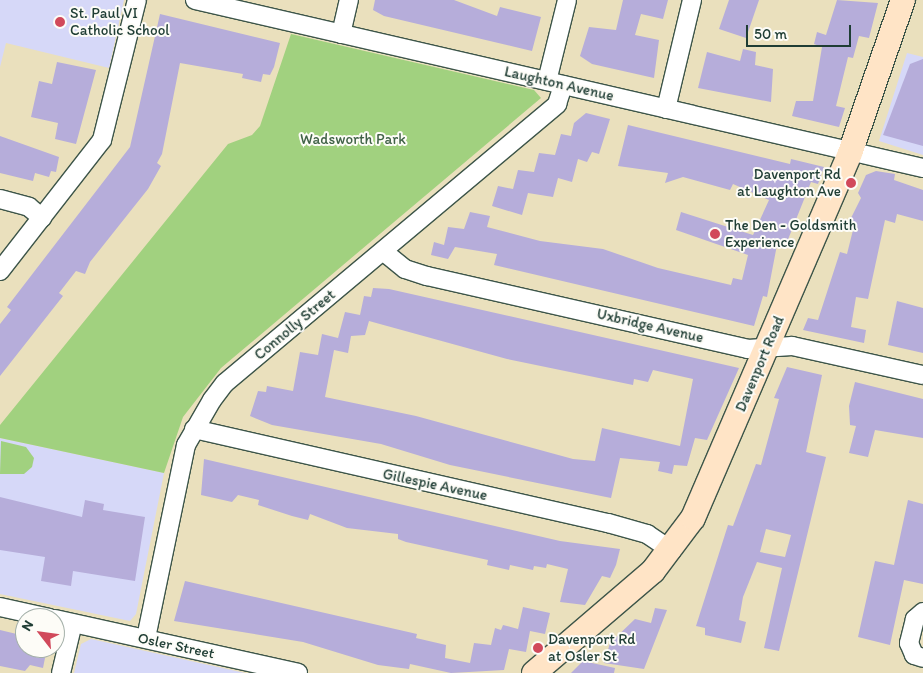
<!DOCTYPE html>
<style>
body{margin:0}
#map{position:relative;width:923px;height:673px;overflow:hidden;background:#eae0bd;font-family:Itim,sans-serif}
div>[style]{position:absolute}
.built>*{inset:0;background:#d6d8f8}
.green>*{inset:0;background:#a1d17f}
.building>*{inset:0;background:#b6adda}
.roads{filter:drop-shadow(1px 0 #3d5549) drop-shadow(-1px 0 #3d5549) drop-shadow(0 1px #3d5549) drop-shadow(0 -1px #3d5549)}
.street>*{height:18px;margin:-9px;padding:0 9px;transform-origin:9px;border-radius:9px;background:#fff}
.secondary>*{height:24px;margin:-12px;padding:0 12px;transform-origin:12px;border-radius:12px;background:#ffe4c6}
.dots>*{width:14px;height:14px;translate:-50% -50%;box-sizing:border-box;border:2px solid #fdfcf7;border-radius:50%}
span{translate:-50% -50%;white-space:nowrap;text-align:center;line-height:1.15;-webkit-text-stroke:4px #fdfcf7;paint-order:stroke}
.poi-label{font-size:15px;color:#1f3d34}
.left{translate:0 -50%;text-align:left}
.right{translate:-100% -50%;text-align:right}
.street-label{font-size:15px;color:#1f3d34}
.park-label{font-size:15px;color:#406247}
.north{position:absolute;left:15px;top:608px;width:50px;height:50px;box-sizing:border-box;background:#fdfcf7;border:1px solid #a4b0a9;border-radius:50%;rotate:300deg;font-size:14px;font-weight:700;line-height:20px;text-align:center;color:#1f3d34}
.north::after{content:'';display:block;margin:auto;width:18px;height:22px;background:#d1495b;clip-path:polygon(50% 0,100% 100%,50% 72%,0 100%)}
.scale{position:absolute;left:746px;top:25px;width:105px;height:22px;box-sizing:border-box;border:2px solid #1f3d34;border-top:0;padding-left:6px;font-size:15px;line-height:18px;white-space:nowrap;color:#1f3d34;-webkit-text-stroke:4px #fdfcf7;paint-order:stroke}
</style>
<div id="map">
<div class="built">
<div style="clip-path:polygon(0 0,124px 0,109px 68px,6px 43px,0 67px)"></div>
<div style="clip-path:polygon(907px 53px,923px 57px,923px 155px,879px 141px)"></div>
<div style="clip-path:polygon(0 438px,164px 473px,136px 614px,130px 621px,0 594px)"></div>
<div style="clip-path:polygon(91px 639px,245px 673px,74px 673px,81px 644px)"></div>
</div>
<div class="green">
<div style="clip-path:polygon(291px 34px,534px 90px,541px 98px,221px 368px,183px 417px,164px 473px,0 438px,0 425px,228px 144px,252px 135px,260px 126px)"></div>
<div style="clip-path:polygon(1px 441px,26px 447px,34px 458px,32px 467px,24px 474px,0 474px)"></div>
</div>
<div class="building">
<div style="clip-path:polygon(375px 0,454px 0,497px 16px,500px 7px,541px 17px,532px 51px,384px 16px,373px 10px)"></div>
<div style="clip-path:polygon(623px 0,668px 0,663px 19px,641px 14px,635px 35px,659px 40px,654px 78px,592px 64px,580px 56px,589px 27px,616px 30px)"></div>
<div style="clip-path:polygon(729px 0,759px 0,746px 38px,719px 29px)"></div>
<div style="clip-path:polygon(837px 0,878px 3px,869px 38px,859px 36px,853px 58px,848px 57px,836px 106px,845px 108px,839px 127px,792px 116px,796px 101px,813px 101px,822px 47px,814px 44px,817px 32px,826px 35px)"></div>
<div style="clip-path:polygon(160px 14px,280px 43px,274px 67px,270px 75px,263px 74px,261px 82px,242px 78px,243px 74px,180px 63px,162px 154px,157px 163px,161px 166px,148px 189px,90px 262px,85px 274px,76px 271px,59px 293px,63px 296px,0 376px,0 324px,11px 310px,7px 307px,130px 147px)"></div>
<div style="clip-path:polygon(743px 49px,756px 52px,755px 65px,773px 69px,771px 102px,698px 88px,707px 52px,740px 61px)"></div>
<div style="clip-path:polygon(923px 59px,923px 146px,883px 135px,910px 64px)"></div>
<div style="clip-path:polygon(57px 62px,96px 70px,76px 144px,55px 139px,58px 123px,31px 117px,39px 81px,52px 84px)"></div>
<div style="clip-path:polygon(586px 113px,610px 119px,599px 154px,592px 152px,587px 162px,578px 159px,572px 182px,558px 178px,553px 197px,528px 193px,522px 215px,492px 206px,498px 186px,513px 189px,518px 170px,534px 172px,539px 153px,555px 155px,561px 134px,571px 136px,574px 123px)"></div>
<div style="clip-path:polygon(628px 125px,790px 164px,791px 159px,824px 167px,818px 184px,811px 182px,785px 247px,777px 245px,767px 297px,763px 296px,754px 326px,494px 265px,497px 254px,455px 247px,448px 259px,431px 255px,434px 242px,444px 245px,448px 227px,464px 229px,470px 212px,490px 216px,487px 227px,540px 241px,603px 249px,658px 268px,731px 285px,733px 278px,742px 280px,748px 255px,676px 230px,681px 212px,753px 235px,769px 200px,733px 184px,730px 190px,683px 177px,665px 183px,668px 173px,618px 166px)"></div>
<div style="clip-path:polygon(0 136px,59px 157px,56px 172px,51px 171px,49px 177px,35px 173px,33px 181px,0 173px)"></div>
<div style="clip-path:polygon(876px 171px,895px 174px,894px 180px,923px 190px,923px 221px,897px 214px,895px 223px,885px 220px,868px 299px,856px 297px,851px 327px,866px 330px,864px 343px,803px 330px,808px 318px,818px 320px,840px 252px,847px 254px,853px 230px,846px 228px,861px 198px,858px 193px,866px 175px)"></div>
<div style="clip-path:polygon(evenodd,373px 288px,389px 289px,739px 368px,707px 440px,695px 438px,687px 466px,674px 465px,672px 474px,658px 471px,660px 462px,620px 458px,611px 498px,450px 465px,381px 444px,272px 425px,250px 416px,258px 391px,266px 392px,267px 386px,293px 391px,300px 352px,318px 355px,322px 334px,338px 338px,345px 312px,360px 315px,364px 296px,371px 297px,373px 288px,369px 321px,507px 359px,633px 385px,634px 379px,648px 382px,653px 370px,693px 379px,680px 446px,602px 428px,595px 461px,573px 459px,416px 416px,325px 397px,334px 350px,348px 353px,351px 336px,365px 335px,369px 321px)"></div>
<div style="clip-path:polygon(897px 301px,923px 308px,923px 353px,888px 345px)"></div>
<div style="clip-path:polygon(evenodd,787px 367px,822px 375px,806px 452px,826px 457px,779px 651px,764px 648px,782px 568px,757px 562px,743px 597px,739px 620px,746px 622px,741px 643px,705px 635px,705px 628px,696px 626px,728px 525px,733px 526px,756px 464px,761px 465px,779px 399px,774px 398px,787px 367px,766px 529px,791px 535px,785px 557px,760px 552px,766px 529px)"></div>
<div style="clip-path:polygon(855px 382px,923px 399px,923px 438px,875px 430px,868px 457px,849px 453px,856px 426px,850px 425px,849px 406px)"></div>
<div style="clip-path:polygon(204px 459px,560px 541px,620px 549px,616px 565px,610px 578px,602px 576px,585px 605px,560px 602px,568px 569px,547px 564px,546px 568px,534px 566px,533px 570px,510px 565px,509px 570px,487px 565px,488px 560px,406px 542px,398px 539px,398px 534px,347px 528px,310px 514px,308px 520px,292px 516px,258px 505px,259px 500px,238px 495px,232px 502px,201px 495px)"></div>
<div style="clip-path:polygon(0 497px,82px 517px,85px 500px,104px 504px,103px 510px,145px 517px,135px 581px,73px 571px,71px 586px,41px 581px,45px 557px,0 550px)"></div>
<div style="clip-path:polygon(908px 500px,923px 504px,923px 584px,904px 580px,890px 645px,858px 637px,875px 561px,894px 565px)"></div>
<div style="clip-path:polygon(185px 581px,417px 634px,416px 638px,446px 645px,445px 658px,470px 663px,474px 643px,491px 645px,495px 628px,501px 630px,503px 625px,518px 629px,523px 607px,550px 613px,545px 634px,530px 631px,526px 652px,509px 649px,504px 670px,451px 673px,410px 664px,409px 669px,378px 665px,303px 642px,174px 621px)"></div>
<div style="clip-path:polygon(655px 608px,667px 610px,644px 669px,604px 663px,610px 643px,635px 619px,651px 623px)"></div>
<div style="clip-path:polygon(0 630px,25px 636px,25px 648px,47px 648px,43px 668px,30px 665px,25px 671px,0 666px)"></div>
<div style="clip-path:polygon(583px 661px,615px 668px,614px 673px,571px 673px)"></div>
</div>
<div class="roads">
<div class="street">
<div style="left:195px;top:0;width:747px;rotate:12.99deg"></div>
<div style="left:341px;top:34px;width:35px;rotate:-77deg"></div>
<div style="left:547px;top:81px;width:83px;rotate:-76.1deg"></div>
<div style="left:666px;top:109px;width:112px;rotate:-76.6deg"></div>
<div style="left:0;top:199px;width:30px;rotate:15deg"></div>
<div style="left:29px;top:207px;width:17px;rotate:40deg"></div>
<div style="left:384px;top:252px;width:27px;rotate:39deg"></div>
<div style="left:405px;top:269px;width:23px;rotate:18deg"></div>
<div style="left:427px;top:276px;width:329px;rotate:12.8deg"></div>
<div style="left:748px;top:349px;width:44px;rotate:-3.9deg"></div>
<div style="left:792px;top:346px;width:134px;rotate:12.5deg"></div>
<div style="left:0;top:271px;width:166px;rotate:-52.1deg"></div>
<div style="left:102px;top:140px;width:144px;rotate:-76deg"></div>
<div style="left:194px;top:429px;width:425px;rotate:12.8deg"></div>
<div style="left:608px;top:523px;width:41px;rotate:15.8deg"></div>
<div style="left:647px;top:534px;width:30px;rotate:34deg"></div>
<div style="left:0;top:607px;width:51px;rotate:12.4deg"></div>
<div style="left:923px;top:612px;width:11px;rotate:139deg"></div>
<div style="left:915px;top:619px;width:25px;rotate:104deg"></div>
<div style="left:909px;top:643px;width:13px;rotate:67deg"></div>
<div style="left:914px;top:655px;width:9px;rotate:18deg"></div>
<div style="left:55px;top:619px;width:249px;rotate:12.5deg"></div>
<div style="left:146px;top:638px;width:197px;rotate:-78.3deg"></div>
<div style="left:186px;top:445px;width:52px;rotate:-60deg"></div>
<div style="left:212px;top:400px;width:21px;rotate:-53deg"></div>
<div style="left:225px;top:383px;width:434px;rotate:-40deg"></div>
<div style="left:557px;top:104px;width:20px;rotate:-72deg"></div>
<div style="left:61px;top:673px;width:51px;rotate:-76.5deg"></div>
</div>
<div class="secondary">
<div style="left:534px;top:673px;width:157px;rotate:-40.6deg"></div>
<div style="left:653px;top:571px;width:66px;rotate:-53deg"></div>
<div style="left:693px;top:518px;width:397px;rotate:-66.7deg"></div>
<div style="left:850px;top:153px;width:162px;rotate:-70.9deg"></div>
</div>
</div>
<div class="dots">
<div style="left:60px;top:22px;background:#d1495b"></div>
<div style="left:851px;top:183px;background:#d1495b"></div>
<div style="left:715px;top:234px;background:#d1495b"></div>
<div style="left:538px;top:648px;background:#d1495b"></div>
</div>
<div class="poi-label">
<span class="left" style="left:70px;top:22px">St. Paul VI<br>Catholic School</span>
<span class="right" style="left:841px;top:183px">Davenport Rd<br>at Laughton Ave</span>
<span class="left" style="left:725px;top:234px">The Den - Goldsmith<br>Experience</span>
<span class="left" style="left:548px;top:648px">Davenport Rd<br>at Osler St</span>
</div>
<div class="street-label">
<span style="left:559px;top:84px;rotate:13deg">Laughton Avenue</span>
<span style="left:295px;top:325px;rotate:-40deg">Connolly Street</span>
<span style="left:650px;top:326px;rotate:13deg">Uxbridge Avenue</span>
<span style="left:760px;top:364px;rotate:-67deg">Davenport Road</span>
<span style="left:435px;top:485px;rotate:12deg">Gillespie Avenue</span>
<span style="left:176px;top:646px;rotate:12deg">Osler Street</span>
</div>
<div class="park-label">
<span style="left:353px;top:140px">Wadsworth Park</span>
</div>
<div class="north">N</div>
<div class="scale">50 m</div>
</div>
